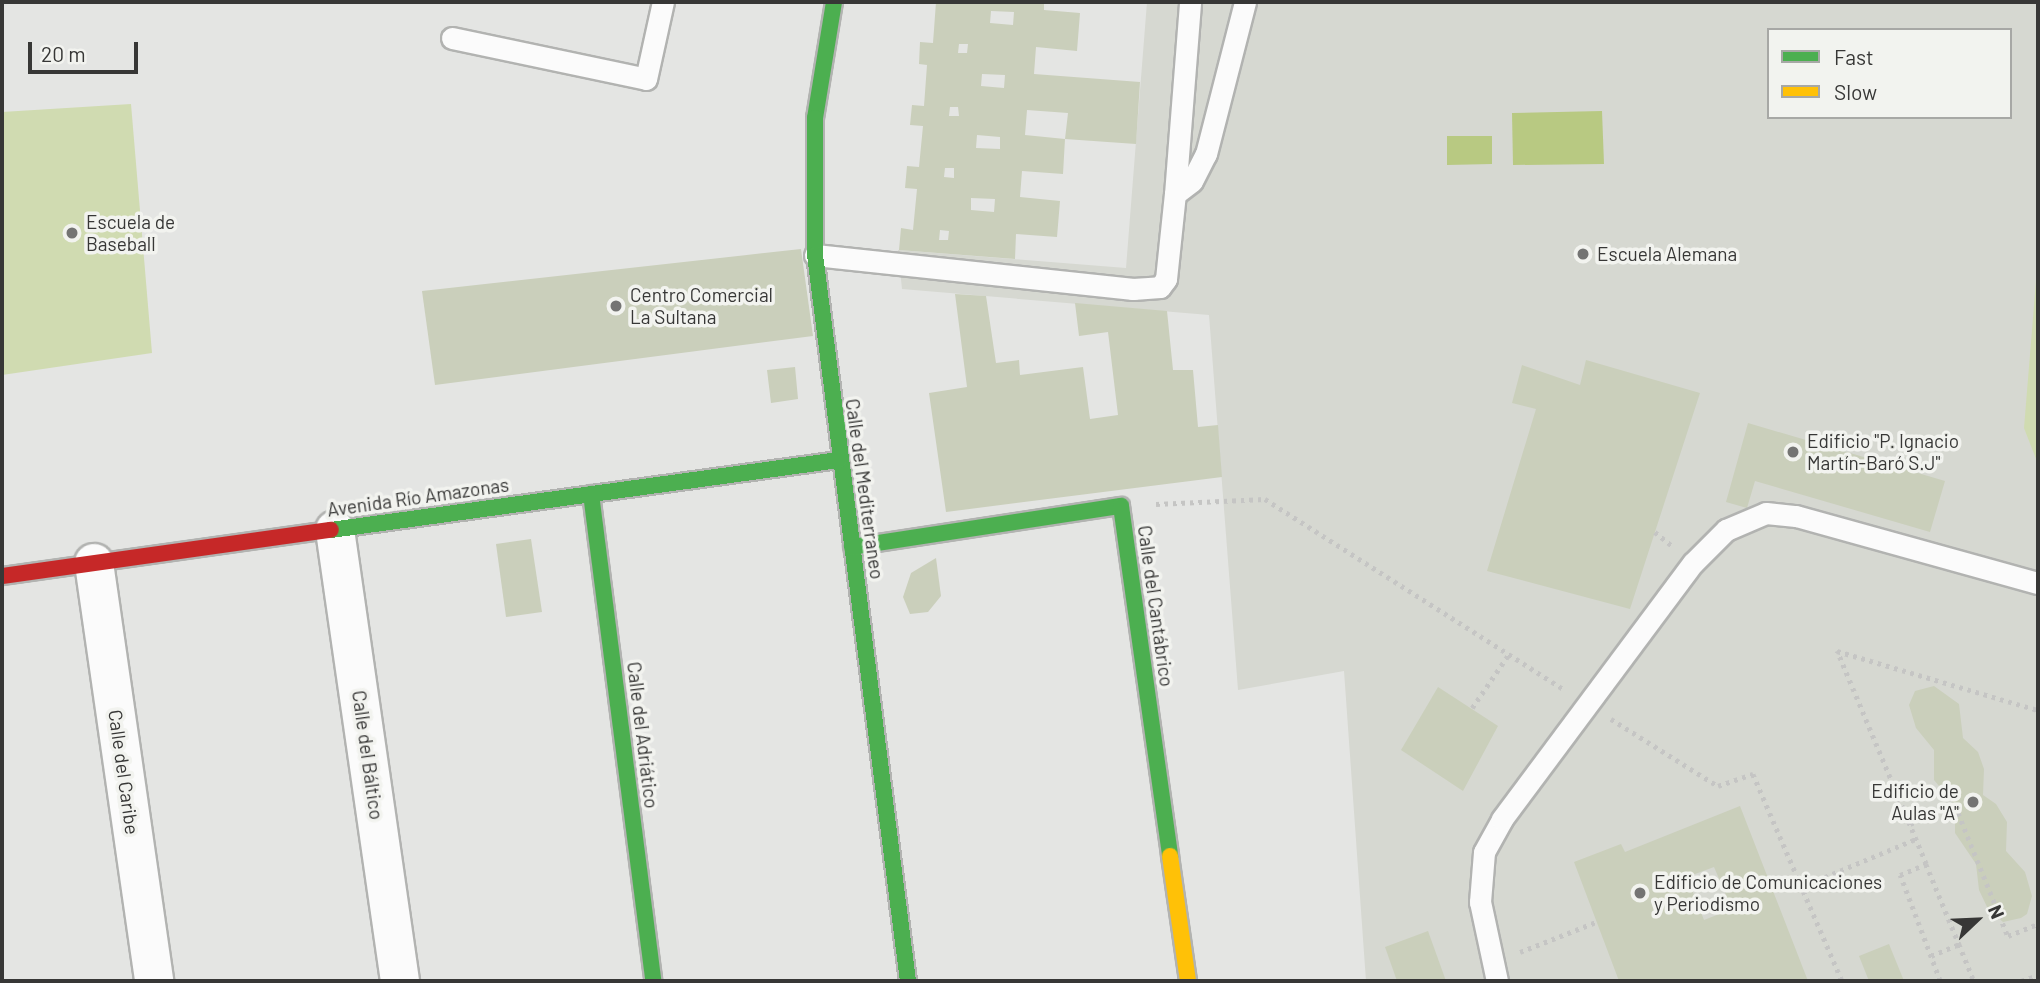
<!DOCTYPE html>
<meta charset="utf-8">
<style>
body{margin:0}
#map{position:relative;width:2040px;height:983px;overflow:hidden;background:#e4e5e3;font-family:Barlow,sans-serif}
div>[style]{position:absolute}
.built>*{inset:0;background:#d6d8d1}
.green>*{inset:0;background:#d0dbb1}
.water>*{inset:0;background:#b8c982}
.building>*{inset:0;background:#cacfbb}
.path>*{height:4.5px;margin-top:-2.25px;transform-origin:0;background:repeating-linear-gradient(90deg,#c5c5c4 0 3.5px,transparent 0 8.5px)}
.roads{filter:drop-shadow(2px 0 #b2b3b1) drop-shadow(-2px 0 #b2b3b1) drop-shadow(0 2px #b2b3b1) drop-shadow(0 -2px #b2b3b1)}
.lane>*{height:21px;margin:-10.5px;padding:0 10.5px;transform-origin:10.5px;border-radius:10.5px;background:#fbfbfb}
.street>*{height:38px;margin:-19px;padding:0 19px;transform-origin:19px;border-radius:19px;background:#fbfbfb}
.fast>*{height:16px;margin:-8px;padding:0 8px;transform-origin:8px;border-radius:8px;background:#4caf50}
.slow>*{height:16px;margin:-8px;padding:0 8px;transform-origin:8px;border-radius:8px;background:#ffc107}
.jam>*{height:16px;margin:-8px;padding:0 8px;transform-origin:8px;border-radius:8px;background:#c62828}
.dots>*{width:19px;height:19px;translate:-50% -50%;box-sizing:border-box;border:4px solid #f2f3ef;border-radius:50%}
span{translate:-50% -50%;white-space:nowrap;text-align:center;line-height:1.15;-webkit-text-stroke:7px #f2f3ef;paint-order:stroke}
.poi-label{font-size:19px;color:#373736}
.left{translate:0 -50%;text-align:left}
.right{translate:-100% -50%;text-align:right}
.street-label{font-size:19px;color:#373736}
.frame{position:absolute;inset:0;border:4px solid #373736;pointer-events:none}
.legend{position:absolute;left:1767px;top:28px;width:245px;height:91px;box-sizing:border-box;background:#f2f3ef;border:2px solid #a7a8a5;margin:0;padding:9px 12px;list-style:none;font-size:21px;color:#373736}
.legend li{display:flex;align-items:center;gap:14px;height:35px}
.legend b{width:35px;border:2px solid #a7a8a5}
.north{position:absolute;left:1942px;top:885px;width:70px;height:70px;-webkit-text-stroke:5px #f2f3ef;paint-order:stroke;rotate:67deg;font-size:19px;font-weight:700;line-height:28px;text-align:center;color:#373736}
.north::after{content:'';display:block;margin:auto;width:24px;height:32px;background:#373736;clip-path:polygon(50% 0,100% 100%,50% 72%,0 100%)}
.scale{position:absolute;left:28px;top:42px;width:110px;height:32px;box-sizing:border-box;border:4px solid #373736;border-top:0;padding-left:9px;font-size:21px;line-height:24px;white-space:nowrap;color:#373736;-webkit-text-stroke:5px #f2f3ef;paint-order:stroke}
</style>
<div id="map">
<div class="built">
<div style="clip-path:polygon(evenodd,1147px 2px,2038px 2px,2038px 981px,1366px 981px,1344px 671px,1238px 690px,1209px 315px,902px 289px,898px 250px,1126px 268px,1147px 2px,1769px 30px,2010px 30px,2010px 117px,1769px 117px,1769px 30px)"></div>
</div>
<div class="green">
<div style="clip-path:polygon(131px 104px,152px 353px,2px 375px,2px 112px)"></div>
<div style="clip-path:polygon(2038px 256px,2038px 464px,2024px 428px)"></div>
</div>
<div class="water">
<div style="clip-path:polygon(1602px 111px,1604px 164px,1513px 165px,1512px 113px)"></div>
<div style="clip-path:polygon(1447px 136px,1492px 136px,1492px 164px,1447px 165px)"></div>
</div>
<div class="building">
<div style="clip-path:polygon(evenodd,936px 2px,1044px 2px,1044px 10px,1080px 13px,1077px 51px,1036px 47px,1034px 74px,1140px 82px,1136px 144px,1065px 139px,1068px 113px,1027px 110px,1025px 135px,1065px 139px,1063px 174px,1022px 171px,1020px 197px,1060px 201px,1057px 237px,1016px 234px,1015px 259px,899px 250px,901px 228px,913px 230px,917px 189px,905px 188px,907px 166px,919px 167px,923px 126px,910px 125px,912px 105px,924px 106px,927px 65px,919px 64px,920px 42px,933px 43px,936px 2px,991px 11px,1014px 12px,1013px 25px,990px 23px,991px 11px,936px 2px,959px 44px,968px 44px,967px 53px,958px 53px,959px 44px,936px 2px,982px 74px,1005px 75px,1004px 88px,981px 86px,982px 74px,936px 2px,950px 107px,958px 107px,959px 116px,949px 116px,950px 107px,936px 2px,977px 135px,1000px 137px,1000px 149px,976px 148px,977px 135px,936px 2px,945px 168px,954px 168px,954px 178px,944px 177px,945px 168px,936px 2px,971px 198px,995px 199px,994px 212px,971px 210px,971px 198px,936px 2px,940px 230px,949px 231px,948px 240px,939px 240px,940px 230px)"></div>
<div style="clip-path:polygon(801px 249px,813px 336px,435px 385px,422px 291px)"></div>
<div style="clip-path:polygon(955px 294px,986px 296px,996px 363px,1019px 360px,1020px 375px,1083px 367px,1090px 419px,1118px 415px,1108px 332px,1079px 336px,1075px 303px,1167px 311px,1173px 370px,1193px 370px,1198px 427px,1218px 425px,1222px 477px,946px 512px,929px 393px,967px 387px)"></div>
<div style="clip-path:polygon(1586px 360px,1700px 393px,1630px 609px,1487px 571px,1536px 409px,1512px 403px,1522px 365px,1580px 385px)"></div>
<div style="clip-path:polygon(795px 367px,798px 399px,771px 403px,767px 370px)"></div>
<div style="clip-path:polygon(1748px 423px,1945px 481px,1930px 532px,1755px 481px,1747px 508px,1726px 502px)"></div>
<div style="clip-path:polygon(531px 539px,542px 612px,506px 617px,496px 544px)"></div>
<div style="clip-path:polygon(936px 558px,941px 596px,928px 612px,910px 614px,903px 597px,911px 573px)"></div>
<div style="clip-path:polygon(1934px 686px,1959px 704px,1963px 738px,1978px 752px,1984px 769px,1983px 795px,1996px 804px,2007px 822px,2006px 851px,2025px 872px,2032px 896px,2027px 914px,2021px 918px,2003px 922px,1988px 909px,1979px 890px,1976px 864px,1955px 833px,1955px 805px,1934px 780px,1934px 750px,1916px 728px,1909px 705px,1915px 691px)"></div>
<div style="clip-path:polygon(1438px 687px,1498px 726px,1463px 791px,1401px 750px)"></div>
<div style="clip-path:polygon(evenodd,1740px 806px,1808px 981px,1619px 981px,1574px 862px,1621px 844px,1625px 852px,1740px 806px,1714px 867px,1732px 909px,1704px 920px,1687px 877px,1714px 867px)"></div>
<div style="clip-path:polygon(1428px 931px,1446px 981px,1397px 981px,1385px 947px)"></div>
<div style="clip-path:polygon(1889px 944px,1904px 981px,1869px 981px,1859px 956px)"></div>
</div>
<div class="path">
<div style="left:1156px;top:504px;width:109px;rotate:-2.6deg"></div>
<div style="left:1265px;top:499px;width:356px;rotate:32.5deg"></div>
<div style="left:1655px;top:532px;width:21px;rotate:39deg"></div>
<div style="left:1472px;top:708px;width:65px;rotate:-55.6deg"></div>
<div style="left:1611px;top:719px;width:126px;rotate:32.1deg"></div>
<div style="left:1718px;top:786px;width:37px;rotate:-19deg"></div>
<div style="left:1753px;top:774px;width:225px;rotate:66.7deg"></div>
<div style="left:1910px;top:824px;width:49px;rotate:-22.9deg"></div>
<div style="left:1955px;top:805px;width:141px;rotate:68deg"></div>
<div style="left:2008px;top:936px;width:32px;rotate:-22deg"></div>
<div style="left:1926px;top:864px;width:87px;rotate:67.6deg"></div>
<div style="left:1801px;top:887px;width:125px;rotate:-22.7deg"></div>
<div style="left:1520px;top:952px;width:82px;rotate:-21.5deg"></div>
<div style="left:1931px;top:956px;width:30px;rotate:-23deg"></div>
<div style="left:1959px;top:944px;width:40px;rotate:68deg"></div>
<div style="left:1940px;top:981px;width:113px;rotate:-110.7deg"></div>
<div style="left:1900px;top:875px;width:28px;rotate:-23deg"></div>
<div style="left:1926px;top:864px;width:231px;rotate:-112.7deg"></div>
<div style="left:1837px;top:651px;width:209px;rotate:16.4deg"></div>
<div style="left:2021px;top:981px;width:18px;rotate:-19deg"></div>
</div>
<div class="roads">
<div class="lane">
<div style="left:452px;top:38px;width:198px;rotate:11.9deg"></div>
<div style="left:646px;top:79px;width:79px;rotate:-77.6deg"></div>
<div style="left:1175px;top:194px;width:21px;rotate:-37deg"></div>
<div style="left:1192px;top:181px;width:30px;rotate:-63deg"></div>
<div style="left:1206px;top:154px;width:157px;rotate:-75.6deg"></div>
<div style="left:815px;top:255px;width:320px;rotate:6.1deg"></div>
<div style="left:1133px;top:289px;width:27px;rotate:-4deg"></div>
<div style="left:1160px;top:287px;width:10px;rotate:-53deg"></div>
<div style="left:1166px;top:279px;width:85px;rotate:-84deg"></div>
<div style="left:1175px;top:194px;width:193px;rotate:-85.5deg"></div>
<div style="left:1497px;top:981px;width:81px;rotate:-102.1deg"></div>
<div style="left:1480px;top:902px;width:50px;rotate:-85.4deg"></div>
<div style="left:1484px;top:852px;width:38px;rotate:-61deg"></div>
<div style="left:1502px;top:819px;width:319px;rotate:-53.3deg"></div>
<div style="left:1693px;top:563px;width:47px;rotate:-45deg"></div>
<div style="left:1726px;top:530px;width:43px;rotate:-23deg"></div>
<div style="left:1766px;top:513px;width:30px;rotate:6deg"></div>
<div style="left:1796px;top:516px;width:251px;rotate:15.5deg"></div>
</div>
<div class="street">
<div style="left:335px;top:530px;width:456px;rotate:81.8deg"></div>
<div style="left:94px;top:563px;width:422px;rotate:81.8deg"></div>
</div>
<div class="fast">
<div style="left:834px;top:2px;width:118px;rotate:99.3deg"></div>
<div style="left:815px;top:118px;width:137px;rotate:90deg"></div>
<div style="left:815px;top:255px;width:732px;rotate:82.7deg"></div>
<div style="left:591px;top:494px;width:491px;rotate:82.7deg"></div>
<div style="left:331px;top:530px;width:513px;rotate:-7.85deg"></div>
<div style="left:852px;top:547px;width:272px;rotate:-8.7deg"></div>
<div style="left:1121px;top:506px;width:353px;rotate:82deg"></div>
</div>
<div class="slow">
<div style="left:1170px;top:856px;width:126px;rotate:81.8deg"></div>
</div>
<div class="jam">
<div style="left:2px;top:576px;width:332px;rotate:-8deg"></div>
</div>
</div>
<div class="dots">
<div style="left:72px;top:233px;background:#747473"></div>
<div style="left:1583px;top:254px;background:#747473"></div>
<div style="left:616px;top:306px;background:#747473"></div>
<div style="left:1793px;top:452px;background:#747473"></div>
<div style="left:1973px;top:802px;background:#747473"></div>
<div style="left:1640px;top:893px;background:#747473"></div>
</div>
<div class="poi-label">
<span class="left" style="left:86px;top:233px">Escuela de<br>Baseball</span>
<span class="left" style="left:1597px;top:254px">Escuela Alemana</span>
<span class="left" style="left:630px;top:306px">Centro Comercial<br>La Sultana</span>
<span class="left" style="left:1807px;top:452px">Edificio "P. Ignacio<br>Martín-Baró S.J"</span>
<span class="right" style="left:1959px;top:802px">Edificio de<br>Aulas "A"</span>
<span class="left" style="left:1654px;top:893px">Edificio de Comunicaciones<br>y Periodismo</span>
</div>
<div class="street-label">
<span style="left:865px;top:489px;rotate:82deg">Calle del Mediterraneo</span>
<span style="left:418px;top:497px;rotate:-8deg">Avenida Río Amazonas</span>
<span style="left:1156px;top:606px;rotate:82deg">Calle del Cantábrico</span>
<span style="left:643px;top:735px;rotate:83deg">Calle del Adriático</span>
<span style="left:368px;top:755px;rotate:82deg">Calle del Báltico</span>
<span style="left:124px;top:772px;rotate:82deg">Calle del Caribe</span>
</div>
<div class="frame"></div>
<ul class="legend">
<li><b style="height:9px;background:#4caf50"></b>Fast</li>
<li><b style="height:9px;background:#ffc107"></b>Slow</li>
</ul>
<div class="north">N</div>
<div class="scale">20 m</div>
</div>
